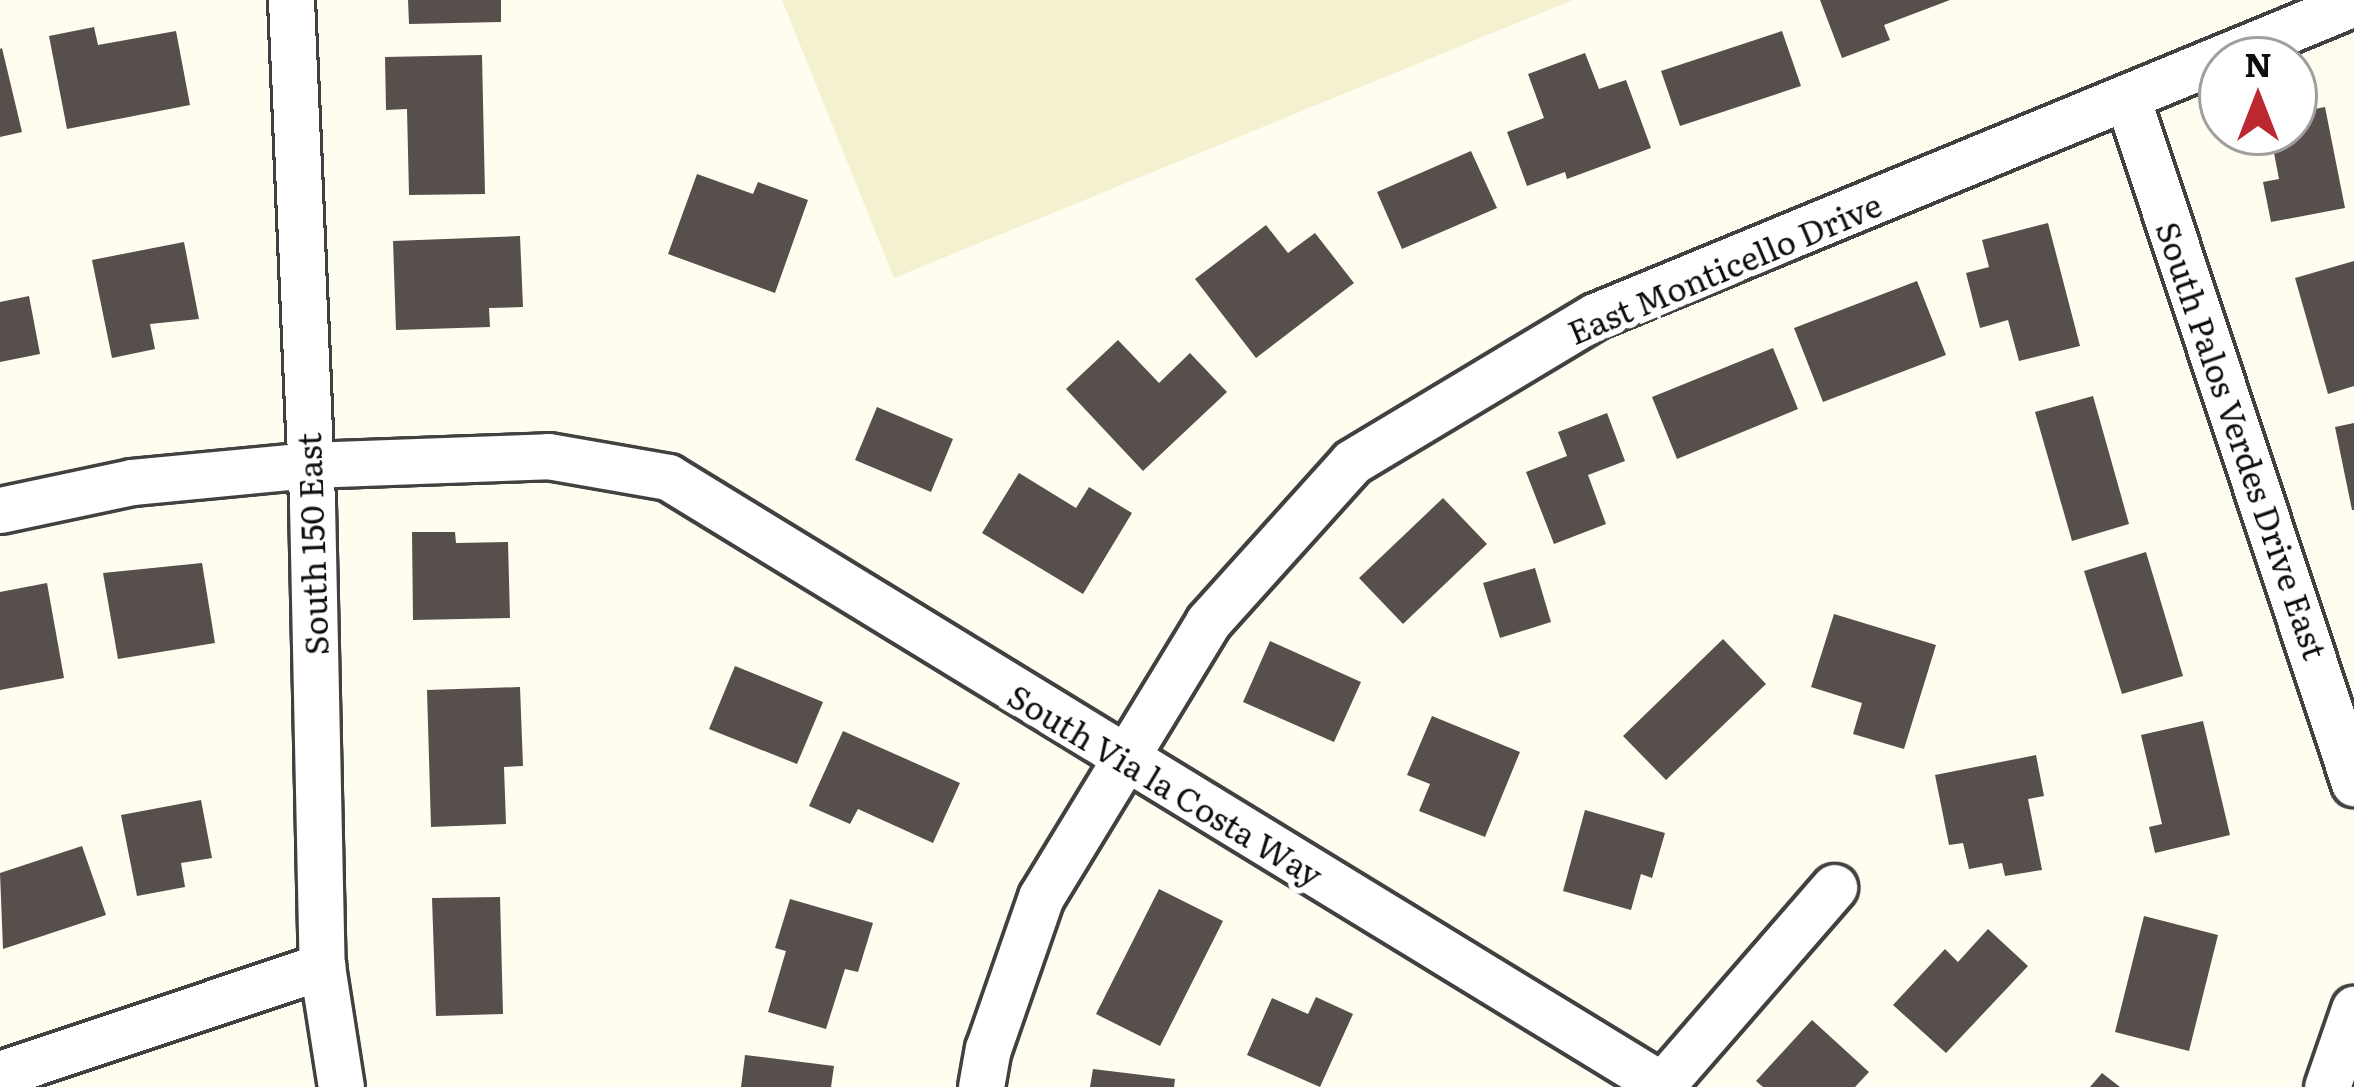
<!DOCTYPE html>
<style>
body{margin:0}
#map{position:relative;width:2354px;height:1087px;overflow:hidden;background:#fffcf0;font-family:Literata,serif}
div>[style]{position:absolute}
.farmland>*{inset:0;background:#f4f1d0}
.building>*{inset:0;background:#574f4b}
.roads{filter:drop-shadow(3px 0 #414141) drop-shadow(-3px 0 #414141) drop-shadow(0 3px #414141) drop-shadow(0 -3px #414141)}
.street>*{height:45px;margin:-22.5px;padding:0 22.5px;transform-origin:22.5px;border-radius:22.5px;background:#fff}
span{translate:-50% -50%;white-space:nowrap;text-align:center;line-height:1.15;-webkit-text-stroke:12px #fff;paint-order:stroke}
.street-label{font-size:33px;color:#0e0e0e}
.north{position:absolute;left:2198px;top:36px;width:120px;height:120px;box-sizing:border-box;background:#fff;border:3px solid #9f9f9f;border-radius:50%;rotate:0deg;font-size:33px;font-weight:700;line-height:48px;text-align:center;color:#0e0e0e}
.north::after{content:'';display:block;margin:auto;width:42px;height:54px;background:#bc2830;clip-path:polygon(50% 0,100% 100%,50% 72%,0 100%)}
</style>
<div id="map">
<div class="farmland">
<div style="clip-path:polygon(782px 0,1573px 0,894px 278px)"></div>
</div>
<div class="building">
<div style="clip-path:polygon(408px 0,501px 0,501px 22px,409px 24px)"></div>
<div style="clip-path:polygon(1820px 0,1950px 0,1884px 25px,1890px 40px,1842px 58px)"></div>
<div style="clip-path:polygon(94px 27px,98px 45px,176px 31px,190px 105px,67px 129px,49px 36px)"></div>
<div style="clip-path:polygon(1782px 31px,1801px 86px,1680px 126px,1661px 71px)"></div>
<div style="clip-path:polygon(2px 48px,22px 132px,0 137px,0 49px)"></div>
<div style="clip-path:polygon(1585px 53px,1599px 89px,1626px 80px,1651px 148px,1567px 179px,1565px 172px,1527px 186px,1507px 132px,1544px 118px,1528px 74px)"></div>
<div style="clip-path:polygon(482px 55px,485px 194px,409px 195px,407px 109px,386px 110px,385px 57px)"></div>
<div style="clip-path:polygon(2325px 107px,2345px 208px,2271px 222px,2263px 182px,2279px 179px,2270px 132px,2294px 132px,2294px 113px)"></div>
<div style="clip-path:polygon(1471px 151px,1497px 208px,1402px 249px,1377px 192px)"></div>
<div style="clip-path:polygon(697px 174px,753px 194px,758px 182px,808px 200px,775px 293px,668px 254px)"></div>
<div style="clip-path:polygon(2048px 223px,2080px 346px,2019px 361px,2008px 320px,1980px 328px,1966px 273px,1989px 267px,1982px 240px)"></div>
<div style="clip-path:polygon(1266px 225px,1288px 253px,1315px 233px,1354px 283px,1256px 358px,1195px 279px)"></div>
<div style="clip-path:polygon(520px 236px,523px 307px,489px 308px,490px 327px,396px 330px,393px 241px)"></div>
<div style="clip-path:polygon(184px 242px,199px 319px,150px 324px,155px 349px,112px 358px,92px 260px)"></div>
<div style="clip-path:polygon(2354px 261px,2354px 386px,2328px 394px,2295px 278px)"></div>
<div style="clip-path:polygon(1917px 281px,1946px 355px,1823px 402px,1794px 328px)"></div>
<div style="clip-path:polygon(29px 296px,40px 354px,0 362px,0 302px)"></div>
<div style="clip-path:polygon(1118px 340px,1159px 383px,1190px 353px,1227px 392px,1143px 471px,1066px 389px)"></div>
<div style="clip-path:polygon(1773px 348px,1798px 409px,1677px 459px,1652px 397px)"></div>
<div style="clip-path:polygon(2093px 396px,2129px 524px,2072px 541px,2035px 412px)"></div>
<div style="clip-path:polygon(877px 407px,953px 439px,931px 492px,855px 460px)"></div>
<div style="clip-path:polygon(1607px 413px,1625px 461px,1588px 475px,1606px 524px,1554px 544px,1526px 472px,1567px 456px,1558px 432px)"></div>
<div style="clip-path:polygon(2354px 423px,2354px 510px,2352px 510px,2335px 427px)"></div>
<div style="clip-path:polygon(1019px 473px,1076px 508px,1089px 487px,1132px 513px,1083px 594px,982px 533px)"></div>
<div style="clip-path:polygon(1443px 498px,1487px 544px,1403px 624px,1359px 578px)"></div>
<div style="clip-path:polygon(412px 532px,455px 532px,456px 543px,508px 542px,510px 618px,413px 620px)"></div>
<div style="clip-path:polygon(2146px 552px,2183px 676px,2122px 694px,2084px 571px)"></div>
<div style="clip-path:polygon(202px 563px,215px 643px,118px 659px,103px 573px)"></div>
<div style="clip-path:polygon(1535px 568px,1551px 622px,1500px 638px,1483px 583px)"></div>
<div style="clip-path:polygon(47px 583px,64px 678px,0 690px,0 592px)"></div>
<div style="clip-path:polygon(1834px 614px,1936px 645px,1904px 749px,1853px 734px,1862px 703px,1811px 687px)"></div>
<div style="clip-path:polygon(1723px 639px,1766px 684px,1666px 780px,1623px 736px)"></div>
<div style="clip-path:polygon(1270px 641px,1361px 682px,1334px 742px,1243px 702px)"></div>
<div style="clip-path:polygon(735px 666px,823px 702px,797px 764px,709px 729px)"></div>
<div style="clip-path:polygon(520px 687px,523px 766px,504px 767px,506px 824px,431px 827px,427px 690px)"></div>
<div style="clip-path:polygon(1432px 716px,1520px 752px,1485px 837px,1419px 811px,1430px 784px,1407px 775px)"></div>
<div style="clip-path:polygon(2203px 721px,2230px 835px,2155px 853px,2149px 827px,2162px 824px,2141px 735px)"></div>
<div style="clip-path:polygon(843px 731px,960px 783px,933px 843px,858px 809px,850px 824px,809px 806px)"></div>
<div style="clip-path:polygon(2036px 755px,2044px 796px,2028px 799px,2042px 870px,2005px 876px,2002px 863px,1969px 869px,1963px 843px,1949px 845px,1935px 775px)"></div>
<div style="clip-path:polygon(201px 800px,212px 858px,181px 863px,185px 887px,137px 896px,121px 815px)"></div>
<div style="clip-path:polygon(1585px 810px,1665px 833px,1652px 878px,1641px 874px,1631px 910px,1563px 891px)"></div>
<div style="clip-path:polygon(82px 846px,106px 915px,3px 949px,0 873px)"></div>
<div style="clip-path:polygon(1159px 889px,1223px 921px,1160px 1046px,1096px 1014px)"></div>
<div style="clip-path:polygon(500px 897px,503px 1014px,436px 1016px,432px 898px)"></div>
<div style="clip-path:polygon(790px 899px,873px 923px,858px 972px,845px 969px,826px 1029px,768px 1012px,786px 951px,775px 948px)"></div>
<div style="clip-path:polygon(2144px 916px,2218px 935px,2189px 1051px,2115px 1032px)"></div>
<div style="clip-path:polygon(1988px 929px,2028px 966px,1946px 1053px,1893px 1005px,1945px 949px,1958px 962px)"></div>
<div style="clip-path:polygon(1316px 997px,1353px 1014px,1320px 1087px,1247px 1055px,1272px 998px,1308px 1014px)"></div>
<div style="clip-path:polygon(1812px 1020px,1869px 1072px,1855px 1087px,1763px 1087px,1756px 1081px)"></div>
<div style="clip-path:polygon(745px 1055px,834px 1066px,831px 1087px,741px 1087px)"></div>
<div style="clip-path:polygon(1093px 1069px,1175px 1079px,1174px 1087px,1090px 1087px)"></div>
<div style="clip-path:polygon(2102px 1073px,2120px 1087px,2090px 1087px)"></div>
</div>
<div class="roads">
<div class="street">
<div style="left:291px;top:0;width:503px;rotate:87.61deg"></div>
<div style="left:312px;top:503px;width:463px;rotate:88.8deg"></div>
<div style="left:322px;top:966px;width:122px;rotate:81.1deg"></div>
<div style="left:2127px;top:97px;width:723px;rotate:71.69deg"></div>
<div style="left:0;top:510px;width:135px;rotate:-12deg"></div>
<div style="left:132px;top:482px;width:177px;rotate:-5.5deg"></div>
<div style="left:308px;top:465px;width:240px;rotate:-2.1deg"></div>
<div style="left:548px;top:456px;width:122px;rotate:9.9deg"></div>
<div style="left:668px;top:477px;width:1169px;rotate:31.46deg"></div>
<div style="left:0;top:1074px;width:340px;rotate:-18.5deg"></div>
<div style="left:1663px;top:1084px;width:261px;rotate:-49deg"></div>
<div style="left:981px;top:1087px;width:39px;rotate:-80deg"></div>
<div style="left:988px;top:1049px;width:161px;rotate:-70.8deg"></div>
<div style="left:1041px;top:897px;width:322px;rotate:-58.7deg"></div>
<div style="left:1208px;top:622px;width:215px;rotate:-48deg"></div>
<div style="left:1352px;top:462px;width:283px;rotate:-31deg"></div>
<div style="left:1595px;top:316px;width:821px;rotate:-22.41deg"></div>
<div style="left:2327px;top:1087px;width:83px;rotate:-70.9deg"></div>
</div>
</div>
<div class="street-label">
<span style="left:1724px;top:267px;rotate:-23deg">East Monticello Drive</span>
<span style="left:2243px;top:440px;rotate:71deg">South Palos Verdes Drive East</span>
<span style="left:311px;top:544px;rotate:-92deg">South 150 East</span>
<span style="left:1166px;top:784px;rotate:31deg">South Via la Costa Way</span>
</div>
<div class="north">N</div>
</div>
